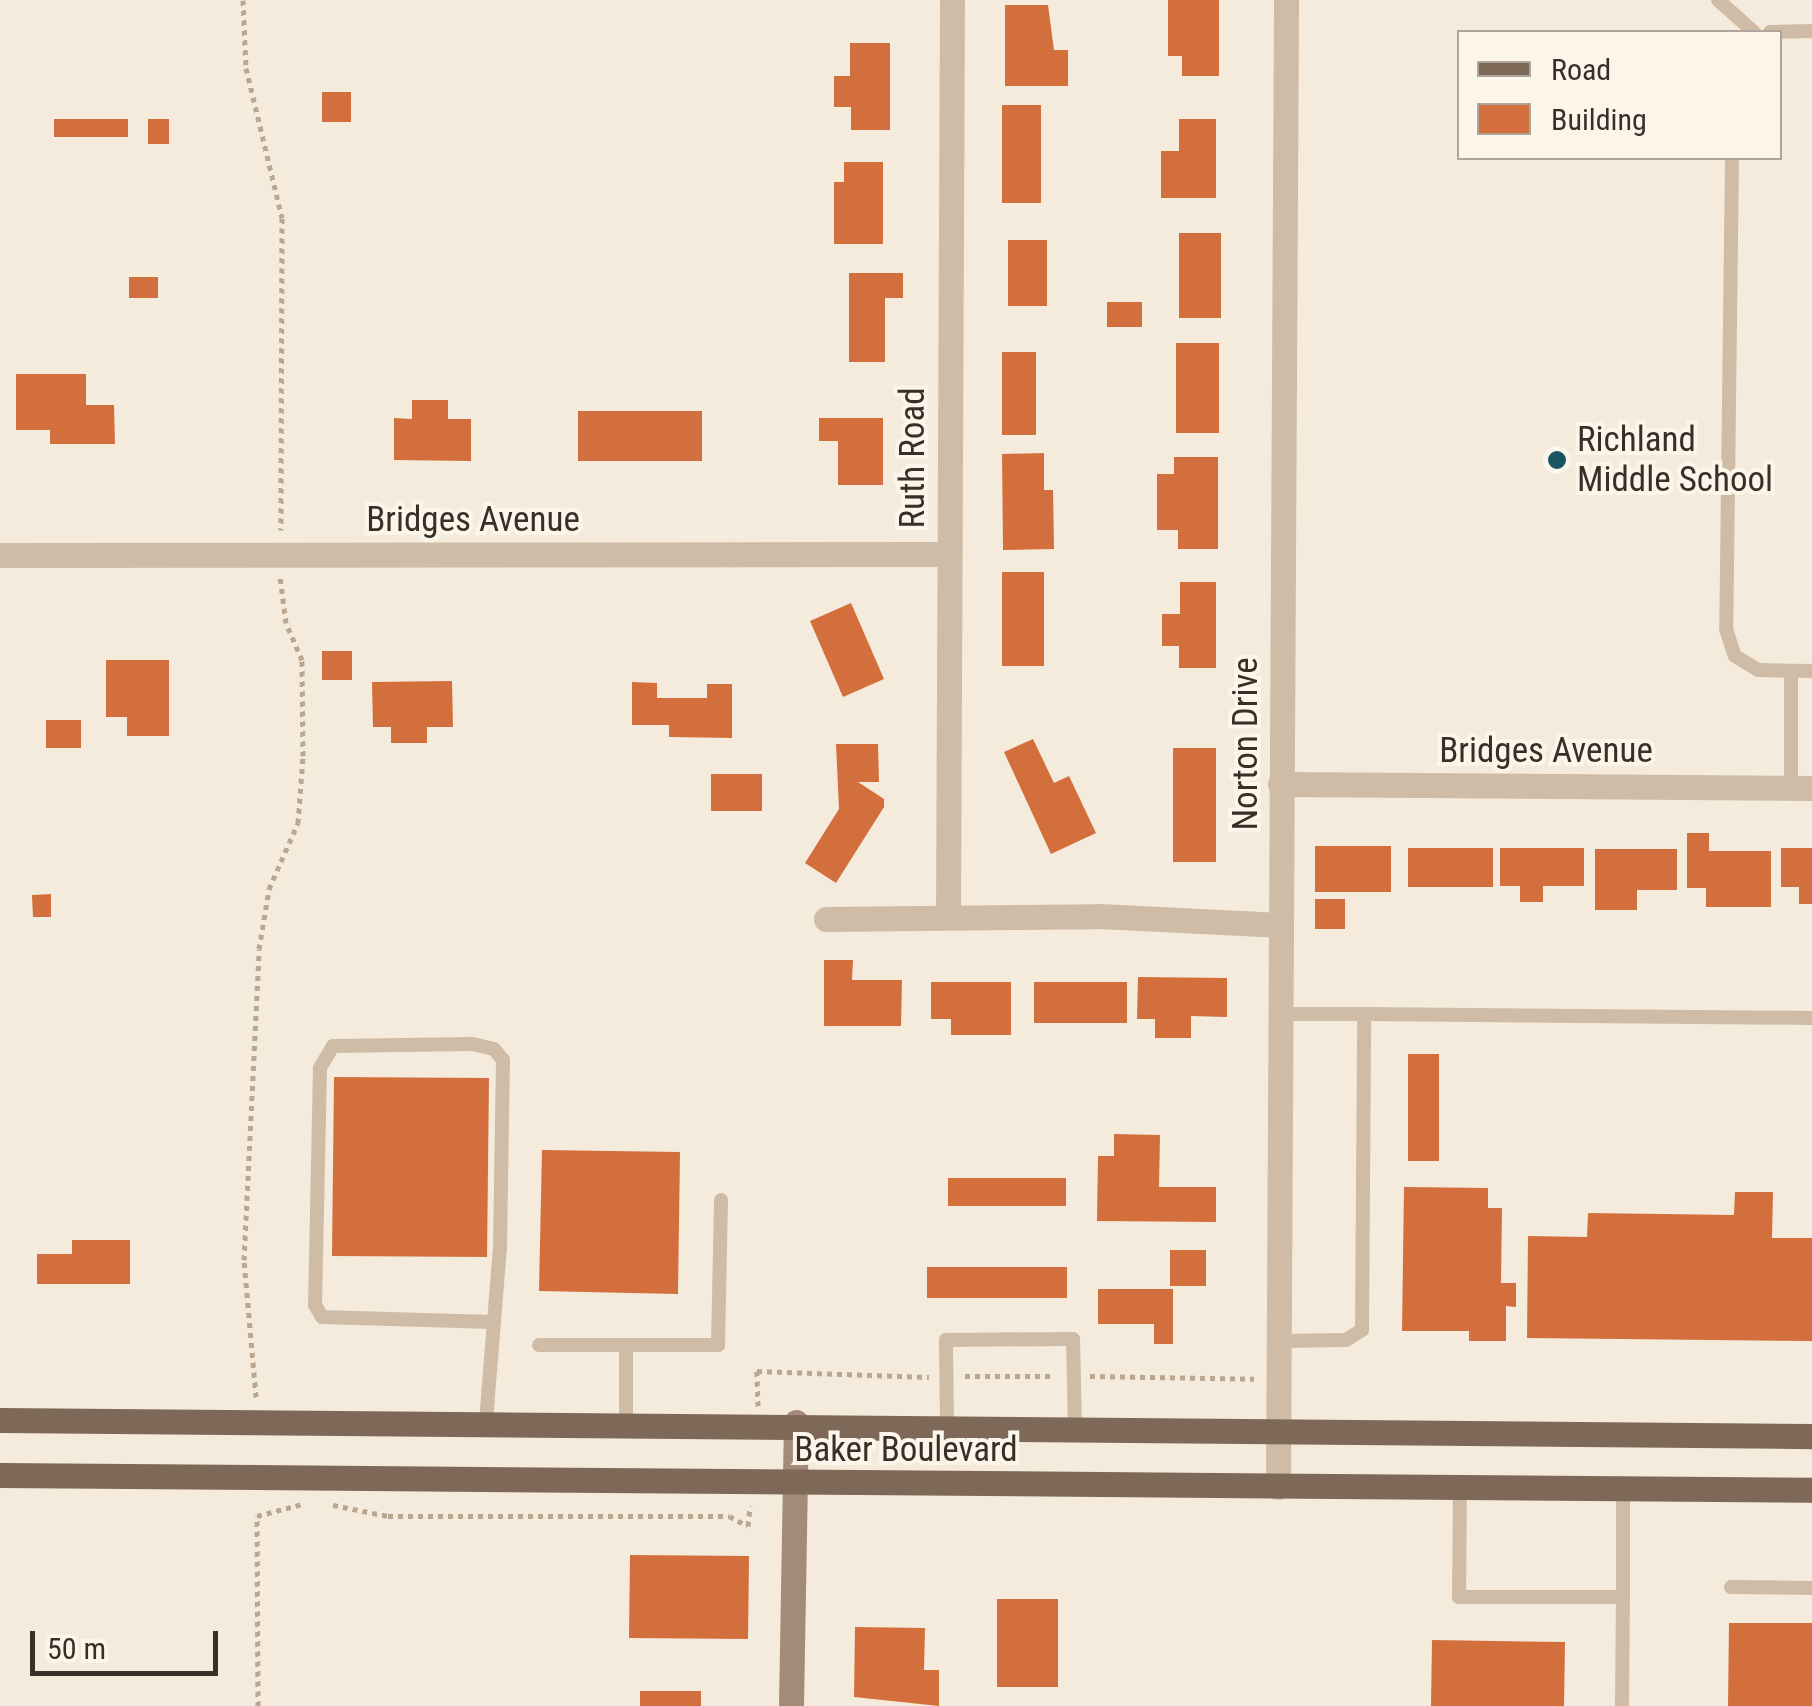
<!DOCTYPE html>
<style>
body{margin:0}
#map{position:relative;width:1812px;height:1706px;overflow:hidden;background:#f5ebdc;font-family:"Roboto Condensed",sans-serif}
div>[style]{position:absolute}
.building>*{inset:0;background:#d36f3c}
.path>*{height:5px;margin-top:-2.5px;transform-origin:0;background:repeating-linear-gradient(90deg,#bba690 0 5px,transparent 0 10px)}
.service>*{height:14px;margin:-7px;padding:0 7px;transform-origin:7px;border-radius:7px;background:#cfbca6}
.minor>*{height:25px;margin:-12.5px;padding:0 12.5px;transform-origin:12.5px;border-radius:12.5px;background:#cfbca6}
.tertiary>*{height:25px;margin:-12.5px;padding:0 12.5px;transform-origin:12.5px;border-radius:12.5px;background:#cfbca6}
.secondary>*{height:25px;margin:-12.5px;padding:0 12.5px;transform-origin:12.5px;border-radius:12.5px;background:#a38b77}
.primary>*{height:25px;margin:-12.5px;padding:0 12.5px;transform-origin:12.5px;border-radius:12.5px;background:#7e6857}
.dots>*{width:28px;height:28px;translate:-50% -50%;box-sizing:border-box;border:5px solid #fcf5e9;border-radius:50%}
span{translate:-50% -50%;white-space:nowrap;text-align:center;line-height:1.15;-webkit-text-stroke:8px #fcf5e9;paint-order:stroke}
.poi-label{font-size:35px;color:#3a2f28}
.left{translate:0 -50%;text-align:left}
.street-label{font-size:35px;color:#3a2f28}
.legend{position:absolute;left:1457px;top:30px;width:325px;height:130px;box-sizing:border-box;background:#fcf5e9;border:2px solid #aea69c;margin:0;padding:12px 18px;list-style:none;font-size:30px;color:#3a2f28}
.legend li{display:flex;align-items:center;gap:20px;height:50px}
.legend b{width:50px;border:2px solid #aea69c}
.scale{position:absolute;left:30px;top:1631px;width:188px;height:45px;box-sizing:border-box;border:5px solid #3a2f28;border-top:0;padding-left:12px;font-size:30px;line-height:35px;white-space:nowrap;color:#3a2f28;-webkit-text-stroke:8px #fcf5e9;paint-order:stroke}
</style>
<div id="map">
<div class="building">
<div style="clip-path:polygon(1168px 0,1219px 0,1219px 76px,1182px 76px,1182px 56px,1168px 56px)"></div>
<div style="clip-path:polygon(1005px 5px,1048px 5px,1054px 50px,1068px 50px,1068px 86px,1005px 86px)"></div>
<div style="clip-path:polygon(850px 43px,890px 43px,890px 130px,851px 130px,851px 107px,834px 107px,834px 76px,850px 76px)"></div>
<div style="clip-path:polygon(322px 92px,351px 92px,351px 122px,322px 122px)"></div>
<div style="clip-path:polygon(1002px 105px,1041px 105px,1041px 203px,1002px 203px)"></div>
<div style="clip-path:polygon(54px 119px,128px 119px,128px 137px,54px 137px)"></div>
<div style="clip-path:polygon(148px 119px,169px 119px,169px 144px,148px 144px)"></div>
<div style="clip-path:polygon(1179px 119px,1216px 119px,1216px 198px,1161px 198px,1161px 151px,1179px 151px)"></div>
<div style="clip-path:polygon(844px 162px,883px 162px,883px 244px,834px 244px,834px 182px,844px 182px)"></div>
<div style="clip-path:polygon(1179px 233px,1221px 233px,1221px 318px,1179px 318px)"></div>
<div style="clip-path:polygon(1008px 240px,1047px 240px,1047px 306px,1008px 306px)"></div>
<div style="clip-path:polygon(849px 273px,903px 273px,903px 298px,885px 298px,885px 362px,849px 362px)"></div>
<div style="clip-path:polygon(129px 277px,158px 277px,158px 298px,129px 298px)"></div>
<div style="clip-path:polygon(1107px 302px,1142px 302px,1142px 327px,1107px 327px)"></div>
<div style="clip-path:polygon(1176px 343px,1219px 343px,1219px 433px,1176px 433px)"></div>
<div style="clip-path:polygon(1002px 352px,1036px 352px,1036px 435px,1002px 435px)"></div>
<div style="clip-path:polygon(16px 374px,86px 374px,86px 405px,114px 405px,115px 444px,50px 444px,50px 430px,16px 430px)"></div>
<div style="clip-path:polygon(412px 400px,448px 400px,448px 419px,471px 419px,471px 461px,394px 460px,394px 418px,412px 419px)"></div>
<div style="clip-path:polygon(578px 411px,702px 411px,702px 461px,578px 461px)"></div>
<div style="clip-path:polygon(819px 418px,883px 418px,883px 485px,838px 485px,838px 441px,819px 441px)"></div>
<div style="clip-path:polygon(1044px 453px,1044px 490px,1053px 490px,1054px 549px,1003px 550px,1002px 454px)"></div>
<div style="clip-path:polygon(1174px 457px,1218px 457px,1218px 549px,1178px 549px,1178px 530px,1157px 530px,1157px 474px,1174px 474px)"></div>
<div style="clip-path:polygon(1002px 572px,1044px 572px,1044px 666px,1002px 666px)"></div>
<div style="clip-path:polygon(1180px 582px,1216px 582px,1216px 668px,1179px 668px,1179px 646px,1162px 646px,1162px 614px,1180px 614px)"></div>
<div style="clip-path:polygon(851px 603px,884px 679px,843px 697px,810px 621px)"></div>
<div style="clip-path:polygon(322px 651px,352px 651px,352px 680px,322px 680px)"></div>
<div style="clip-path:polygon(106px 660px,169px 660px,169px 736px,127px 736px,127px 717px,106px 717px)"></div>
<div style="clip-path:polygon(452px 681px,453px 727px,427px 727px,427px 743px,391px 743px,391px 727px,373px 727px,372px 682px)"></div>
<div style="clip-path:polygon(632px 682px,657px 683px,657px 698px,707px 698px,707px 684px,732px 684px,732px 738px,669px 737px,669px 725px,632px 725px)"></div>
<div style="clip-path:polygon(46px 720px,81px 720px,81px 748px,46px 748px)"></div>
<div style="clip-path:polygon(1033px 739px,1054px 783px,1069px 776px,1096px 833px,1051px 854px,1004px 752px)"></div>
<div style="clip-path:polygon(836px 744px,878px 744px,879px 782px,858px 782px,884px 799px,884px 807px,836px 883px,805px 863px,839px 809px)"></div>
<div style="clip-path:polygon(1173px 748px,1216px 748px,1216px 862px,1173px 862px)"></div>
<div style="clip-path:polygon(711px 774px,762px 774px,762px 811px,711px 811px)"></div>
<div style="clip-path:polygon(1687px 833px,1709px 833px,1709px 851px,1771px 851px,1771px 907px,1706px 907px,1706px 888px,1687px 888px)"></div>
<div style="clip-path:polygon(1315px 846px,1391px 846px,1391px 892px,1315px 892px)"></div>
<div style="clip-path:polygon(1408px 848px,1493px 848px,1493px 887px,1408px 887px)"></div>
<div style="clip-path:polygon(1500px 848px,1584px 848px,1584px 886px,1543px 886px,1543px 902px,1520px 902px,1520px 886px,1500px 886px)"></div>
<div style="clip-path:polygon(1781px 848px,1812px 848px,1812px 904px,1799px 904px,1799px 887px,1781px 887px)"></div>
<div style="clip-path:polygon(1595px 849px,1677px 849px,1677px 890px,1637px 890px,1637px 910px,1595px 910px)"></div>
<div style="clip-path:polygon(51px 894px,51px 917px,33px 917px,32px 895px)"></div>
<div style="clip-path:polygon(1315px 899px,1345px 899px,1345px 929px,1315px 929px)"></div>
<div style="clip-path:polygon(824px 960px,853px 960px,852px 980px,902px 980px,901px 1026px,824px 1026px)"></div>
<div style="clip-path:polygon(1138px 977px,1227px 978px,1227px 1017px,1191px 1016px,1191px 1038px,1155px 1038px,1155px 1019px,1137px 1019px)"></div>
<div style="clip-path:polygon(931px 982px,1011px 982px,1011px 1035px,951px 1035px,951px 1019px,931px 1019px)"></div>
<div style="clip-path:polygon(1034px 982px,1127px 982px,1127px 1023px,1034px 1023px)"></div>
<div style="clip-path:polygon(1408px 1054px,1439px 1054px,1439px 1161px,1408px 1161px)"></div>
<div style="clip-path:polygon(334px 1077px,489px 1078px,487px 1257px,332px 1256px)"></div>
<div style="clip-path:polygon(1114px 1134px,1160px 1135px,1159px 1187px,1216px 1187px,1216px 1222px,1097px 1221px,1098px 1156px,1114px 1156px)"></div>
<div style="clip-path:polygon(542px 1150px,680px 1152px,678px 1294px,539px 1291px)"></div>
<div style="clip-path:polygon(948px 1178px,1066px 1178px,1066px 1206px,948px 1206px)"></div>
<div style="clip-path:polygon(1404px 1187px,1488px 1188px,1488px 1208px,1502px 1208px,1501px 1283px,1516px 1283px,1516px 1307px,1506px 1306px,1506px 1341px,1469px 1341px,1469px 1331px,1402px 1331px)"></div>
<div style="clip-path:polygon(1735px 1192px,1773px 1192px,1772px 1238px,1812px 1238px,1812px 1341px,1527px 1338px,1528px 1236px,1587px 1237px,1588px 1213px,1734px 1215px)"></div>
<div style="clip-path:polygon(72px 1240px,130px 1240px,130px 1284px,37px 1284px,37px 1254px,72px 1254px)"></div>
<div style="clip-path:polygon(1170px 1250px,1206px 1250px,1206px 1286px,1170px 1286px)"></div>
<div style="clip-path:polygon(927px 1267px,1067px 1267px,1067px 1298px,927px 1298px)"></div>
<div style="clip-path:polygon(1098px 1289px,1173px 1289px,1173px 1344px,1154px 1344px,1154px 1324px,1098px 1324px)"></div>
<div style="clip-path:polygon(630px 1555px,749px 1556px,748px 1639px,629px 1638px)"></div>
<div style="clip-path:polygon(997px 1599px,1058px 1599px,1058px 1687px,997px 1687px)"></div>
<div style="clip-path:polygon(1729px 1623px,1812px 1623px,1812px 1706px,1728px 1706px)"></div>
<div style="clip-path:polygon(855px 1627px,925px 1628px,924px 1670px,939px 1670px,939px 1706px,854px 1697px)"></div>
<div style="clip-path:polygon(1432px 1640px,1565px 1642px,1564px 1706px,1431px 1706px)"></div>
<div style="clip-path:polygon(640px 1691px,701px 1691px,701px 1706px,640px 1706px)"></div>
</div>
<div class="path">
<div style="left:243px;top:0;width:68px;rotate:87.5deg"></div>
<div style="left:246px;top:68px;width:154px;rotate:76.5deg"></div>
<div style="left:282px;top:218px;width:312px;rotate:90.2deg"></div>
<div style="left:965px;top:1376px;width:89px"></div>
<div style="left:1090px;top:1376px;width:164px;rotate:1deg"></div>
<div style="left:256px;top:1397px;width:138px;rotate:-95deg"></div>
<div style="left:244px;top:1260px;width:311px;rotate:-87.2deg"></div>
<div style="left:259px;top:949px;width:61px;rotate:-80.5deg"></div>
<div style="left:269px;top:889px;width:72px;rotate:-66.3deg"></div>
<div style="left:298px;top:823px;width:67px;rotate:-85.7deg"></div>
<div style="left:303px;top:756px;width:96px;rotate:-90.6deg"></div>
<div style="left:302px;top:660px;width:40px;rotate:-113.4deg"></div>
<div style="left:286px;top:623px;width:47px;rotate:-97.3deg"></div>
<div style="left:758px;top:1406px;width:35px;rotate:-92deg"></div>
<div style="left:757px;top:1371px;width:172px;rotate:2deg"></div>
<div style="left:333px;top:1505px;width:56px;rotate:11.3deg"></div>
<div style="left:388px;top:1516px;width:341px"></div>
<div style="left:729px;top:1516px;width:21px;rotate:28deg"></div>
<div style="left:748px;top:1526px;width:20px;rotate:-84deg"></div>
<div style="left:258px;top:1706px;width:190px;rotate:-90.3deg"></div>
<div style="left:257px;top:1516px;width:47px;rotate:-14.9deg"></div>
</div>
<div class="service">
<div style="left:1718px;top:0;width:48px;rotate:41.6deg"></div>
<div style="left:1770px;top:32px;width:42px;rotate:-1.4deg"></div>
<div style="left:1732px;top:158px;width:471px;rotate:90.7deg"></div>
<div style="left:1726px;top:629px;width:28px;rotate:72deg"></div>
<div style="left:1735px;top:656px;width:27px;rotate:31deg"></div>
<div style="left:1758px;top:670px;width:54px;rotate:1.1deg"></div>
<div style="left:1791px;top:671px;width:117px;rotate:90deg"></div>
<div style="left:1364px;top:1014px;width:448px;rotate:0.5deg"></div>
<div style="left:1279px;top:1341px;width:67px;rotate:-0.9deg"></div>
<div style="left:1346px;top:1340px;width:19px;rotate:-32deg"></div>
<div style="left:1362px;top:1330px;width:316px;rotate:-89.6deg"></div>
<div style="left:1364px;top:1014px;width:84px;rotate:180deg"></div>
<div style="left:539px;top:1345px;width:87px"></div>
<div style="left:486px;top:1421px;width:174px;rotate:-85.4deg"></div>
<div style="left:500px;top:1248px;width:188px;rotate:-89.1deg"></div>
<div style="left:503px;top:1060px;width:14px;rotate:-129deg"></div>
<div style="left:494px;top:1049px;width:23px;rotate:-167deg"></div>
<div style="left:472px;top:1044px;width:139px;rotate:179.2deg"></div>
<div style="left:333px;top:1046px;width:26px;rotate:121deg"></div>
<div style="left:320px;top:1068px;width:237px;rotate:91.2deg"></div>
<div style="left:315px;top:1305px;width:14px;rotate:60deg"></div>
<div style="left:322px;top:1317px;width:171px;rotate:1.7deg"></div>
<div style="left:626px;top:1422px;width:77px;rotate:-90deg"></div>
<div style="left:626px;top:1345px;width:92px"></div>
<div style="left:718px;top:1345px;width:145px;rotate:-88.8deg"></div>
<div style="left:947px;top:1426px;width:86px;rotate:-90.7deg"></div>
<div style="left:946px;top:1340px;width:127px;rotate:-0.5deg"></div>
<div style="left:1073px;top:1339px;width:88px;rotate:88.7deg"></div>
<div style="left:1460px;top:1486px;width:111px;rotate:90.5deg"></div>
<div style="left:1459px;top:1597px;width:164px"></div>
<div style="left:1623px;top:1597px;width:109px;rotate:-90deg"></div>
<div style="left:1731px;top:1587px;width:81px;rotate:0.7deg"></div>
<div style="left:1622px;top:1706px;width:109px;rotate:-89.5deg"></div>
</div>
<div class="minor">
<div style="left:0;top:555px;width:947px;rotate:-0.06deg"></div>
<div style="left:1280px;top:784px;width:532px;rotate:0.43deg"></div>
<div style="left:948px;top:916px;width:916px;rotate:-89.75deg"></div>
<div style="left:826px;top:919px;width:273px;rotate:-0.6deg"></div>
<div style="left:1099px;top:916px;width:181px;rotate:2.8deg"></div>
</div>
<div class="tertiary">
<div style="left:1278px;top:1487px;width:1487px;rotate:-89.69deg"></div>
</div>
<div class="secondary">
<div style="left:791px;top:1706px;width:284px;rotate:-89deg"></div>
</div>
<div class="primary">
<div style="left:0;top:1420px;width:1812px;rotate:0.51deg"></div>
<div style="left:0;top:1475px;width:1812px;rotate:0.47deg"></div>
</div>
<div class="dots">
<div style="left:1557px;top:460px;background:#185560"></div>
</div>
<div class="poi-label">
<span class="left" style="left:1577px;top:460px">Richland<br>Middle School</span>
</div>
<div class="street-label">
<span style="left:913px;top:458px;rotate:-90deg">Ruth Road</span>
<span style="left:473px;top:520px">Bridges Avenue</span>
<span style="left:1246px;top:744px;rotate:-90deg">Norton Drive</span>
<span style="left:1546px;top:751px">Bridges Avenue</span>
<span style="left:906px;top:1450px">Baker Boulevard</span>
</div>
<ul class="legend">
<li><b style="height:12px;background:#7e6857"></b>Road</li>
<li><b style="height:28px;background:#d36f3c"></b>Building</li>
</ul>
<div class="scale">50 m</div>
</div>
